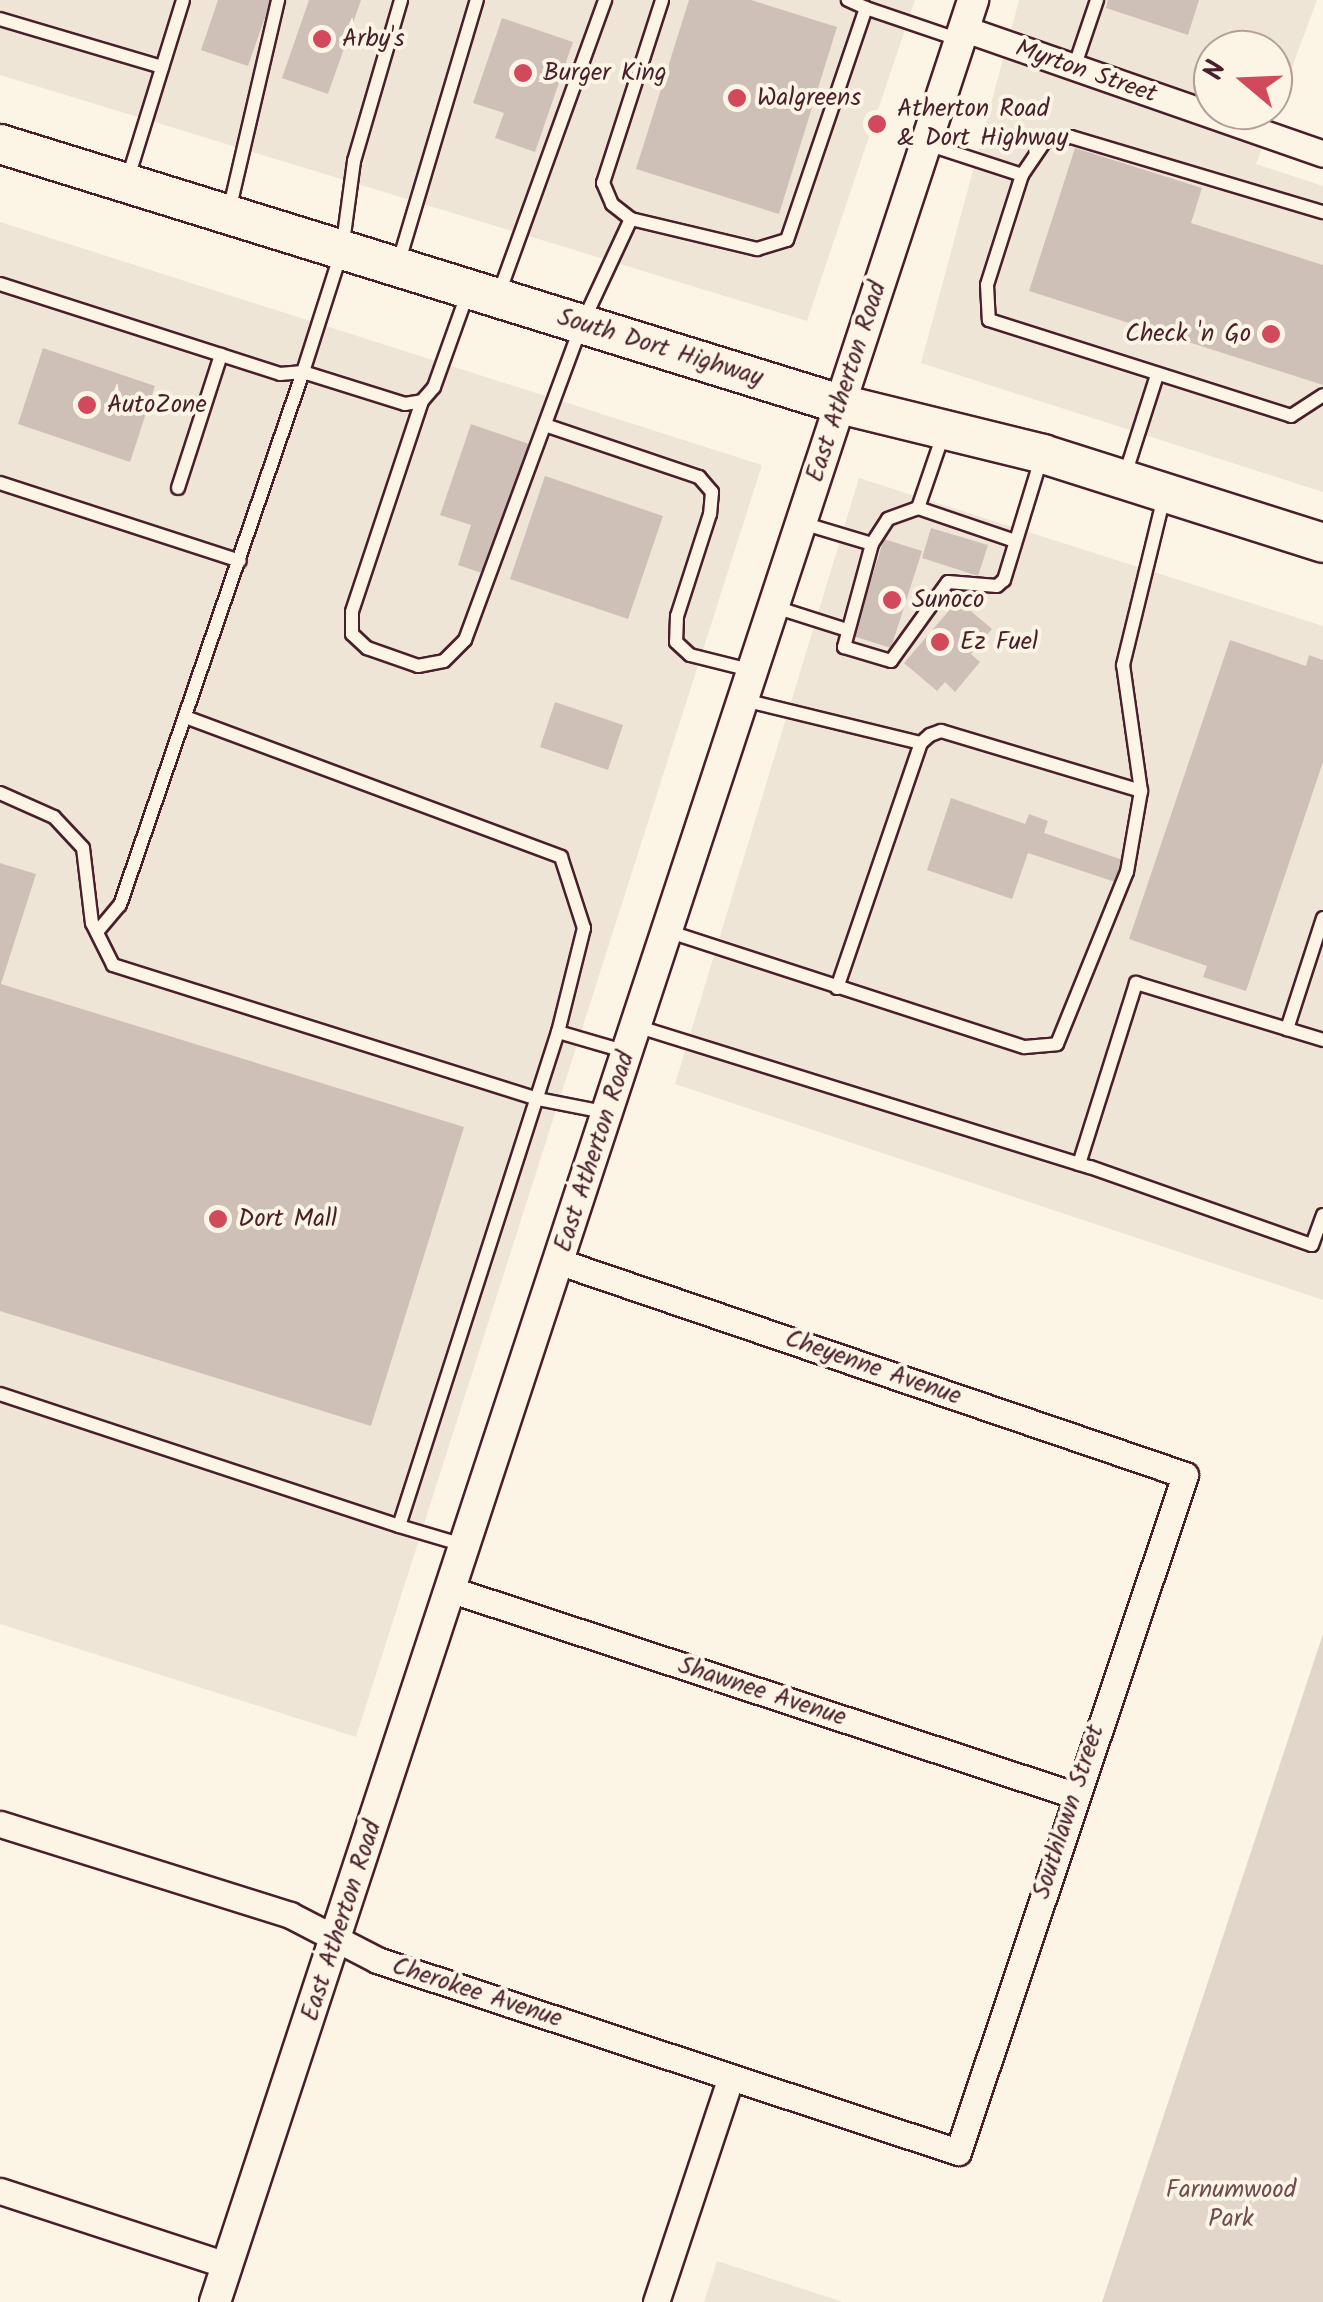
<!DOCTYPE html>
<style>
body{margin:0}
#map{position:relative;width:1323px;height:2302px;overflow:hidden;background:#fcf5e5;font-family:Kalam,sans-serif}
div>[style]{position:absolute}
.built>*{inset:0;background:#eee5d7}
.green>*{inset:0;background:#e2d5ca}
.building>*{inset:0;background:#cfc0b7}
.roads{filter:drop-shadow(2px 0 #4a1f2b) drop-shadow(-2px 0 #4a1f2b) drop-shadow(0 2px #4a1f2b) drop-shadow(0 -2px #4a1f2b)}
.service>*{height:12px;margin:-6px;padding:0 6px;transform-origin:6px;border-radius:6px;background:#fcf5e5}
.minor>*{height:25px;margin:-12.5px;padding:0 12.5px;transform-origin:12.5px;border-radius:12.5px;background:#fcf5e5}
.tertiary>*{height:30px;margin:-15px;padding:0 15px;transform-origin:15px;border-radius:15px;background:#fcf5e5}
.primary>*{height:38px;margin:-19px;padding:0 19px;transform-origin:19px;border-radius:19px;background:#fcf5e5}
.dots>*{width:28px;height:28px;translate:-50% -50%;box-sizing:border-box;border:5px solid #fcf5e5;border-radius:50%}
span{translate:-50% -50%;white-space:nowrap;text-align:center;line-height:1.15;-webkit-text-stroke:8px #fcf5e5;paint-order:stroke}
.poi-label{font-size:25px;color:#4a1f2b}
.left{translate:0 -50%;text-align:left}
.right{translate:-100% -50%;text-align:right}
.street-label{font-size:25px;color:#4a1f2b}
.park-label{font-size:25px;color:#704c53}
.north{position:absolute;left:1193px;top:30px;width:100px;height:100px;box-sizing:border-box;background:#fcf5e5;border:2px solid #b59f9b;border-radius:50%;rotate:289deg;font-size:28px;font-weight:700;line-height:40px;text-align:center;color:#4a1f2b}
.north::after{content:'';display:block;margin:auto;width:35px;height:45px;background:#d1495b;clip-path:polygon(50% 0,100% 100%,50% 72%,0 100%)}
</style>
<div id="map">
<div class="built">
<div style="clip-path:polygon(0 0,915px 0,807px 321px,0 75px)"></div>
<div style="clip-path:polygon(evenodd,1019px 0,1317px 0,1256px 164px,1323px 186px,1323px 492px,921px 363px,1019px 0,1213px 50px,1273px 50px,1273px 110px,1213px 110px,1213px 50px)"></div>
<div style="clip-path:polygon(0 222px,762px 465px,356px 1737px,0 1624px)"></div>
<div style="clip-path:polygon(859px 478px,1323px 626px,1323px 1300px,675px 1084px)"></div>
<div style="clip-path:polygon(717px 2261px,843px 2302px,704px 2302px)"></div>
</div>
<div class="green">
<div style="clip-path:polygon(1323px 1634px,1323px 2302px,1102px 2302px)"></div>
</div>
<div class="building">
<div style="clip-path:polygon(218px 0,271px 0,248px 66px,201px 50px)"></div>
<div style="clip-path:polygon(309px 0,361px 0,328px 94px,282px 78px)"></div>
<div style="clip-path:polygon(689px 0,751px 0,837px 27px,779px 214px,636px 169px)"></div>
<div style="clip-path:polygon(1108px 0,1199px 0,1188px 35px,1106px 8px)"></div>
<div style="clip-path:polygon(502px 18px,573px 42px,535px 152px,495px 138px,504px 113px,473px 103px)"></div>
<div style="clip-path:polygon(1075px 148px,1202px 188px,1191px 223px,1323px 265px,1323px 385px,1029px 291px)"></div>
<div style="clip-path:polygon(43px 348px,155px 386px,130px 462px,18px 424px)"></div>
<div style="clip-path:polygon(471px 424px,529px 444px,485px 574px,458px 565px,471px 525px,440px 515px)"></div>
<div style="clip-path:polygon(545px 476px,663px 516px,628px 619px,510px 579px)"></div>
<div style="clip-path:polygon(931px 528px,988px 545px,978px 576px,922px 558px)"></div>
<div style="clip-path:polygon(884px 539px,922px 551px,891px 648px,853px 636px)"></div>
<div style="clip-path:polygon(958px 600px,992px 629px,971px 654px,980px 662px,955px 692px,945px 682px,937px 691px,904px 663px)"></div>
<div style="clip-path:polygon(1230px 640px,1306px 666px,1309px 655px,1323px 660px,1323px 762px,1246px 991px,1203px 977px,1207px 966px,1129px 939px)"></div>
<div style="clip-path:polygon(555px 702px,623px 725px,608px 770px,540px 747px)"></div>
<div style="clip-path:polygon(951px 798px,1025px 824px,1029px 814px,1048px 821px,1044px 833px,1123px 860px,1115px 882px,1028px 853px,1012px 899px,927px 870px)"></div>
<div style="clip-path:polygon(0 863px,36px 874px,1px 984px,464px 1127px,371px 1426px,0 1311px)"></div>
</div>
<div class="roads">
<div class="service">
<div style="left:866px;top:8px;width:96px;rotate:18.8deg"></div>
<div style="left:0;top:19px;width:169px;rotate:16.5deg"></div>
<div style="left:1074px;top:68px;width:72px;rotate:-71.3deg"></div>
<div style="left:927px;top:144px;width:100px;rotate:18.1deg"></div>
<div style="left:1022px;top:175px;width:115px;rotate:107.7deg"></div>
<div style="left:987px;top:285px;width:35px;rotate:87deg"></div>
<div style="left:989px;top:320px;width:317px;rotate:17.6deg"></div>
<div style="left:1291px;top:416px;width:38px;rotate:-33deg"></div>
<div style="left:1022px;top:175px;width:41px;rotate:-55.9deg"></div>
<div style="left:1045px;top:141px;width:26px;rotate:-9deg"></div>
<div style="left:1071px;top:137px;width:263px;rotate:16.6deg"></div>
<div style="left:127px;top:181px;width:189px;rotate:-72.8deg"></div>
<div style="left:229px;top:211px;width:217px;rotate:-76.9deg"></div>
<div style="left:631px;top:219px;width:24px;rotate:-142deg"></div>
<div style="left:612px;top:204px;width:23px;rotate:-113deg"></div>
<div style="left:603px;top:183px;width:192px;rotate:-72.1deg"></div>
<div style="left:399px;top:261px;width:272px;rotate:-73.4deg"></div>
<div style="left:0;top:284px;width:294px;rotate:17.8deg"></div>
<div style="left:280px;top:374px;width:23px;rotate:-5deg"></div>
<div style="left:303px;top:372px;width:128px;rotate:-72.3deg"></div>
<div style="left:342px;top:250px;width:90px;rotate:-82.3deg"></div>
<div style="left:354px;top:161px;width:168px;rotate:-73.7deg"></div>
<div style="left:498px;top:296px;width:315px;rotate:-70.1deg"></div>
<div style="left:422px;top:401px;width:222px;rotate:108.4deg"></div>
<div style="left:352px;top:612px;width:22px;rotate:90deg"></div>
<div style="left:352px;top:634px;width:21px;rotate:43deg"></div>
<div style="left:367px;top:648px;width:54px;rotate:19.4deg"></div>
<div style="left:418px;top:666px;width:26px;rotate:-11deg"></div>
<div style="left:444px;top:661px;width:30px;rotate:-45deg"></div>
<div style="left:465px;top:640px;width:337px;rotate:-69.7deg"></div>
<div style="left:582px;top:324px;width:116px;rotate:-65deg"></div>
<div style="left:631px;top:219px;width:130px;rotate:13.4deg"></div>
<div style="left:757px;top:249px;width:31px;rotate:-17deg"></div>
<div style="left:787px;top:240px;width:245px;rotate:-71.2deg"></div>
<div style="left:866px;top:8px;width:20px;rotate:-156deg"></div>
<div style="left:545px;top:425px;width:163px;rotate:18.7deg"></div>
<div style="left:699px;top:477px;width:20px;rotate:49deg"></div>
<div style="left:712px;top:492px;width:22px;rotate:95deg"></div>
<div style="left:710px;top:514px;width:107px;rotate:107.9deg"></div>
<div style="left:677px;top:616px;width:26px;rotate:92deg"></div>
<div style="left:676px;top:642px;width:19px;rotate:43deg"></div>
<div style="left:690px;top:655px;width:66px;rotate:14deg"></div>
<div style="left:1124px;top:478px;width:108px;rotate:-72.2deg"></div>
<div style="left:0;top:483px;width:252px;rotate:18deg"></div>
<div style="left:178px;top:488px;width:140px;rotate:-72.1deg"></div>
<div style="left:918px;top:508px;width:77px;rotate:-71.1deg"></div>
<div style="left:802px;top:523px;width:73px;rotate:16.7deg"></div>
<div style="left:1015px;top:541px;width:102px;rotate:-161.2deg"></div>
<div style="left:918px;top:508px;width:32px;rotate:160deg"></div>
<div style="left:888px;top:519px;width:30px;rotate:123deg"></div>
<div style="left:872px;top:544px;width:107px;rotate:105.2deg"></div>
<div style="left:844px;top:647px;width:49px;rotate:16.6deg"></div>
<div style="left:891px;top:661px;width:97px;rotate:-54.2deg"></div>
<div style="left:948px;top:582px;width:49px;rotate:4.7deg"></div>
<div style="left:997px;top:586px;width:9px;rotate:-41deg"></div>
<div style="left:1004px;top:580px;width:130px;rotate:-73deg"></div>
<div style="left:775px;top:607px;width:72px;rotate:17.7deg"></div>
<div style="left:744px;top:700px;width:182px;rotate:13.7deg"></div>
<div style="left:188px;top:718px;width:398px;rotate:20.4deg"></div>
<div style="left:561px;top:857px;width:75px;rotate:72.1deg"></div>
<div style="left:584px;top:928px;width:107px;rotate:104deg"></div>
<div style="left:0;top:793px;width:59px;rotate:24deg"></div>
<div style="left:54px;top:817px;width:42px;rotate:46.9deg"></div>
<div style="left:83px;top:848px;width:76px;rotate:83.2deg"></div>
<div style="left:92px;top:923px;width:47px;rotate:63.4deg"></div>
<div style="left:113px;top:965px;width:446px;rotate:17.5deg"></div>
<div style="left:538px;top:1099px;width:67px;rotate:11.1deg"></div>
<div style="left:1323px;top:918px;width:117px;rotate:108deg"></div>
<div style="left:1287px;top:1029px;width:38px;rotate:17deg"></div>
<div style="left:667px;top:931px;width:376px;rotate:18deg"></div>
<div style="left:1025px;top:1047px;width:32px;rotate:-5deg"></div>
<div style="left:1057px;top:1044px;width:186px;rotate:-67.9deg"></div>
<div style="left:1127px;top:872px;width:82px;rotate:-80.2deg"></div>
<div style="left:1141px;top:791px;width:127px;rotate:-98.1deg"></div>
<div style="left:1123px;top:665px;width:173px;rotate:-76.3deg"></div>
<div style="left:97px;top:932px;width:35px;rotate:-50deg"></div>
<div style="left:120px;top:905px;width:564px;rotate:-71.05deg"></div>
<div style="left:303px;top:372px;width:107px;rotate:17.4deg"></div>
<div style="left:405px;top:404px;width:17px;rotate:-10deg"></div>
<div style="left:422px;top:401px;width:18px;rotate:-49deg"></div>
<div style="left:434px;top:387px;width:101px;rotate:-70.3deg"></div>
<div style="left:837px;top:988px;width:259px;rotate:-71.1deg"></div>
<div style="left:921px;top:743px;width:12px;rotate:-42deg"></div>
<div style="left:930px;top:735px;width:12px;rotate:-20deg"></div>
<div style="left:941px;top:731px;width:209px;rotate:16.7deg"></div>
<div style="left:636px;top:1026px;width:475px;rotate:17.3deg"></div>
<div style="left:1090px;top:1167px;width:235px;rotate:19.4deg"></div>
<div style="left:1312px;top:1245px;width:32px;rotate:-70deg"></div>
<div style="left:1079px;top:1164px;width:190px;rotate:-72.5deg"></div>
<div style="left:1136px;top:983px;width:158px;rotate:16.9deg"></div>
<div style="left:0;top:1394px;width:420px;rotate:18.3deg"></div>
<div style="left:399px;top:1526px;width:519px;rotate:-72.16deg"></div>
<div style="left:558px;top:1032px;width:72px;rotate:16.2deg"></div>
<div style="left:399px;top:1526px;width:67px;rotate:16.5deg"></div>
</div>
<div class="minor">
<div style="left:962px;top:28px;width:382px;rotate:19.2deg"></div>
<div style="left:449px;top:1589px;width:658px;rotate:18.24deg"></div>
<div style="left:0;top:1824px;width:304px;rotate:17.4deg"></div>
<div style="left:290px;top:1915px;width:98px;rotate:27.3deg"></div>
<div style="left:377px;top:1960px;width:612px;rotate:18.29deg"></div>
<div style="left:958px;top:2152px;width:714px;rotate:-71.46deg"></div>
<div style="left:1185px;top:1475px;width:660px;rotate:-161.18deg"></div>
<div style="left:0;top:2191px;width:239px;rotate:18.1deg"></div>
<div style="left:656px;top:2302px;width:237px;rotate:-71.6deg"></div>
</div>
<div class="tertiary">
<div style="left:215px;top:2302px;width:2424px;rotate:-71.77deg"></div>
</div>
<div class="primary">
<div style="left:0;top:144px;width:879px;rotate:17.2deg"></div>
<div style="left:840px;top:404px;width:209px;rotate:13.8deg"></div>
<div style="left:1043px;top:454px;width:294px;rotate:17.6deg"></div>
</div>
</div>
<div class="dots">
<div style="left:322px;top:39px;background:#d1495b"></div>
<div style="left:523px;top:73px;background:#d1495b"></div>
<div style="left:737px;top:98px;background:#d1495b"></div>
<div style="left:877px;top:124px;background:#d1495b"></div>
<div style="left:1271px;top:334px;background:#d1495b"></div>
<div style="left:87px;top:405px;background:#d1495b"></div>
<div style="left:892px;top:600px;background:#d1495b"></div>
<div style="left:940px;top:642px;background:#d1495b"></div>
<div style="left:218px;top:1219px;background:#d1495b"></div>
</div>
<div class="poi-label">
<span class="left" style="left:342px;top:39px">Arby's</span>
<span class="left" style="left:543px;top:73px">Burger King</span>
<span class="left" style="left:757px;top:98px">Walgreens</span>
<span class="left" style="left:897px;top:124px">Atherton Road<br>&amp; Dort Highway</span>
<span class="right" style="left:1251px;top:334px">Check 'n Go</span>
<span class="left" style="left:107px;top:405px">AutoZone</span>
<span class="left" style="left:912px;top:600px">Sunoco</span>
<span class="left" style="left:960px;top:642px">Ez Fuel</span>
<span class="left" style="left:238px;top:1219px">Dort Mall</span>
</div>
<div class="street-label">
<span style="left:1086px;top:72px;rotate:19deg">Myrton Street</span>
<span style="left:660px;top:348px;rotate:17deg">South Dort Highway</span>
<span style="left:847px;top:382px;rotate:-72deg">East Atherton Road</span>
<span style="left:595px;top:1152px;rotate:-72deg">East Atherton Road</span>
<span style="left:873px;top:1368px;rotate:19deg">Cheyenne Avenue</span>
<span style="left:762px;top:1692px;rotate:18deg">Shawnee Avenue</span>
<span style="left:1069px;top:1812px;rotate:-72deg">Southlawn Street</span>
<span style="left:342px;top:1921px;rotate:-72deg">East Atherton Road</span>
<span style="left:477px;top:1993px;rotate:18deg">Cherokee Avenue</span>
</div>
<div class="park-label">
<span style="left:1231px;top:2205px">Farnumwood<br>Park</span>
</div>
<div class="north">N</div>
</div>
